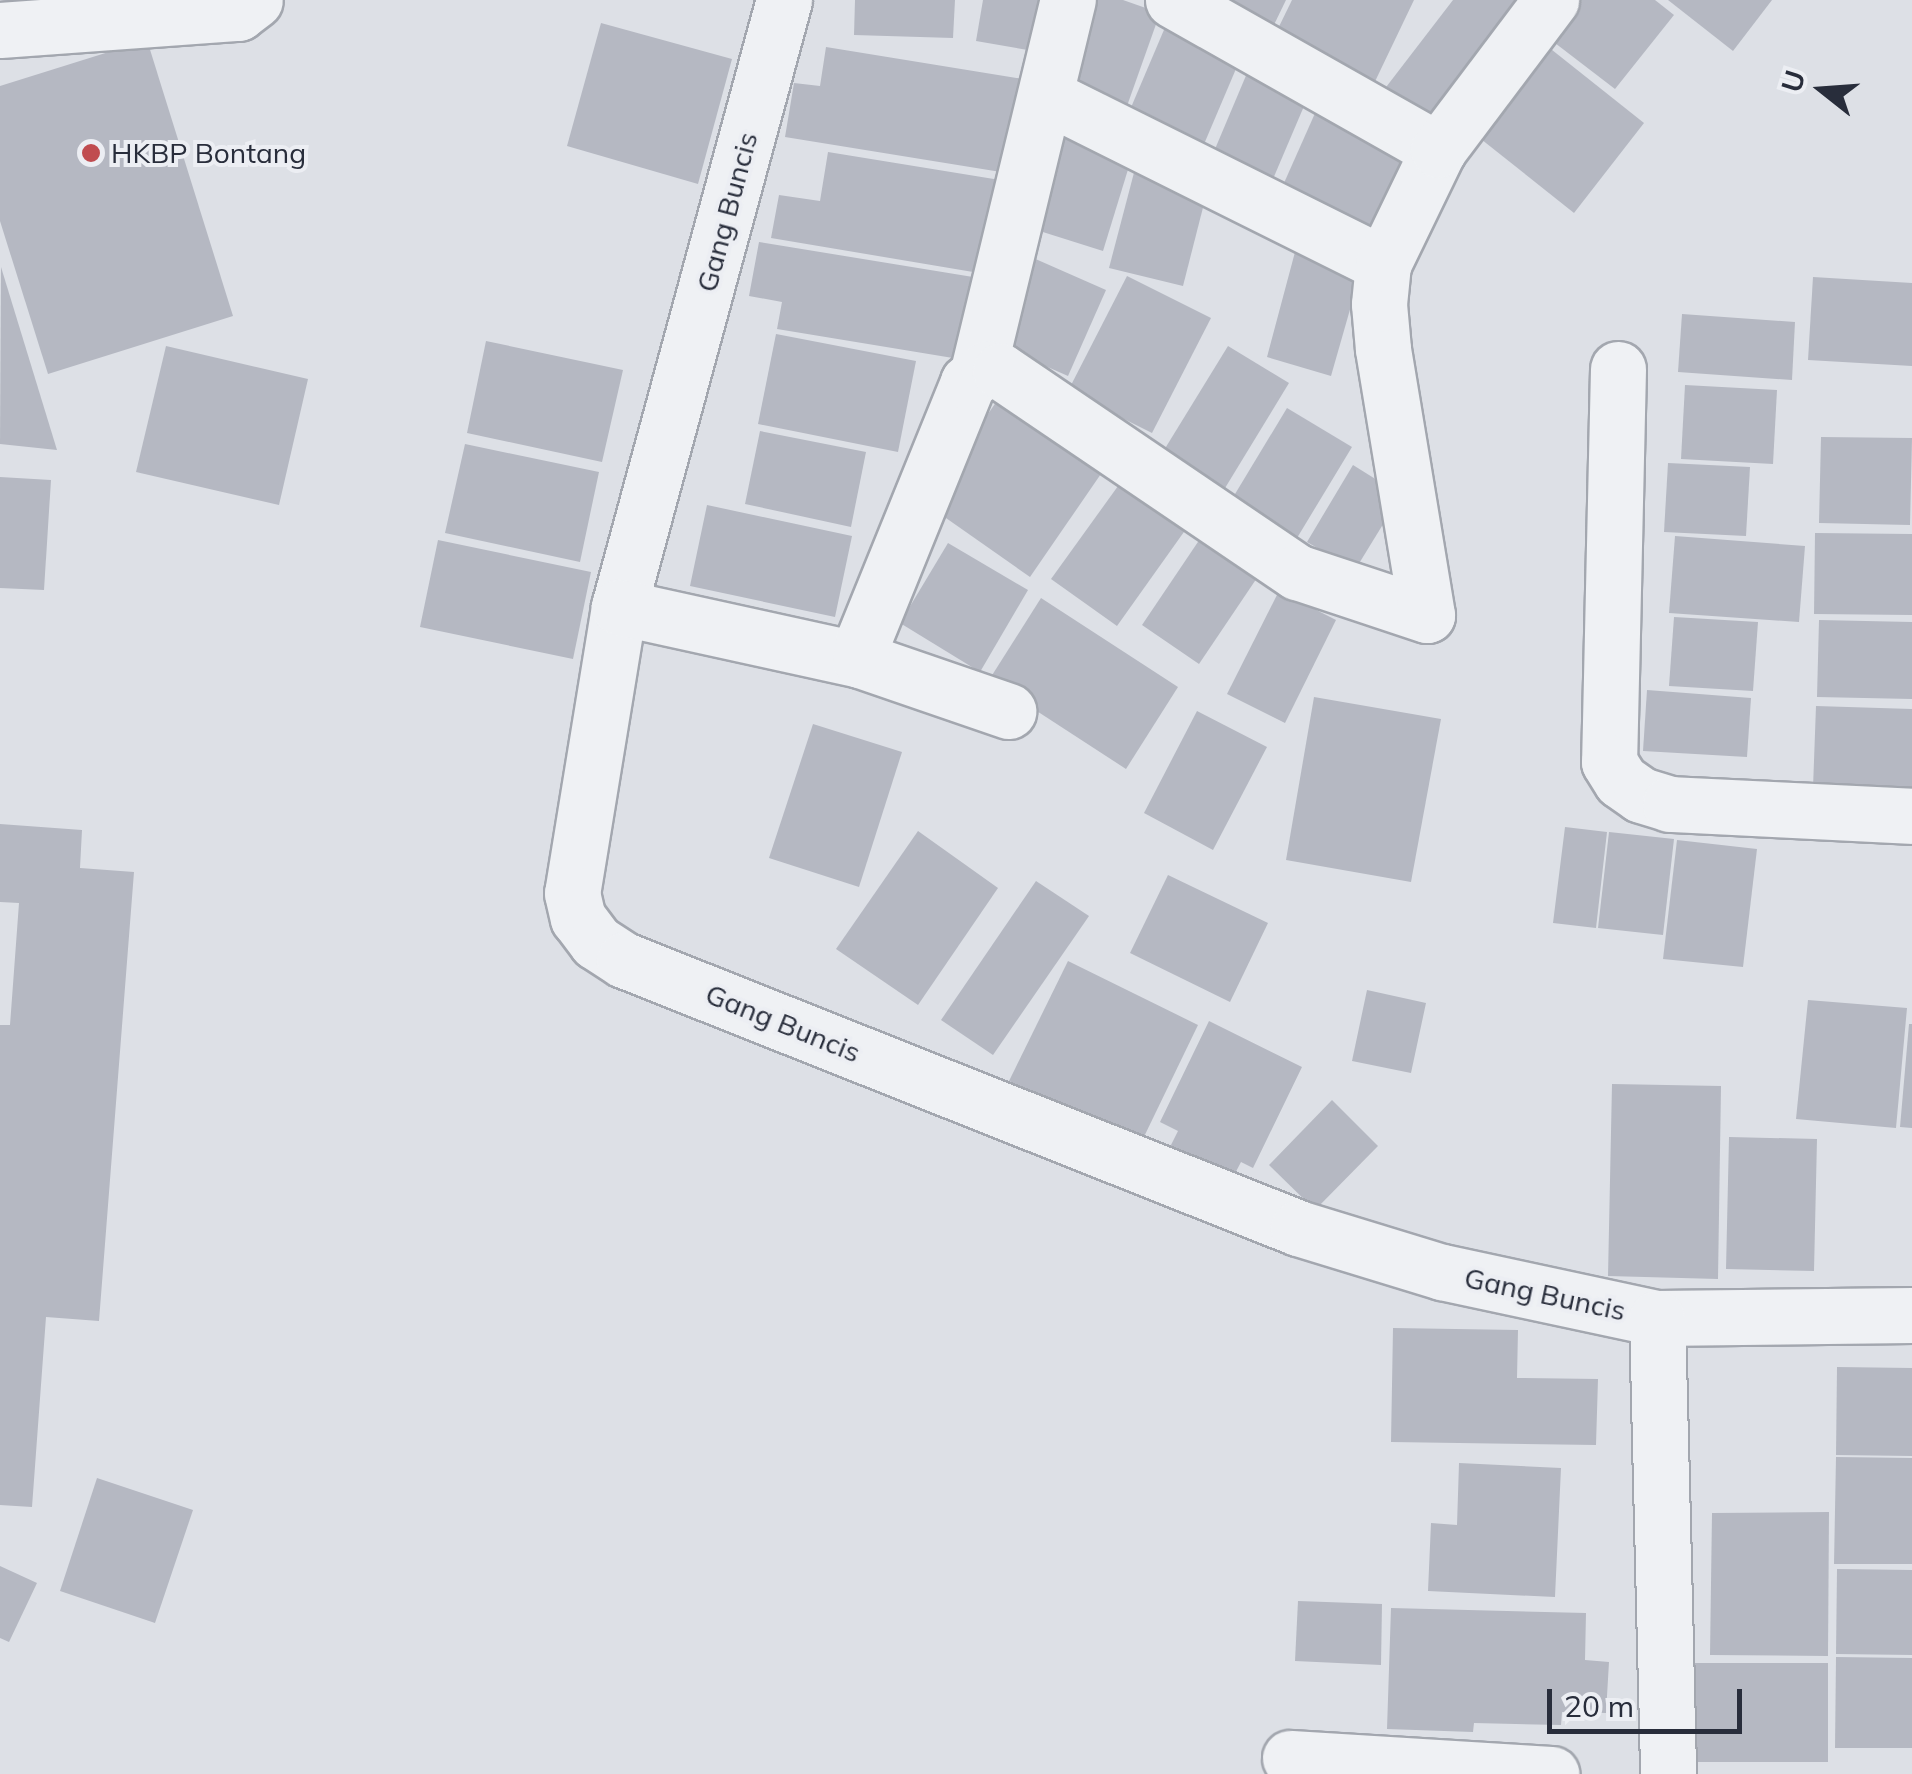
<!DOCTYPE html>
<style>
body{margin:0}
#map{position:relative;width:1912px;height:1774px;overflow:hidden;background:#dde0e6;font-family:Mulish,sans-serif}
div>[style]{position:absolute}
.building>*{inset:0;background:#b5b8c2}
.roads{filter:drop-shadow(2px 0 #a3a7af) drop-shadow(-2px 0 #a3a7af) drop-shadow(0 2px #a3a7af) drop-shadow(0 -2px #a3a7af)}
.minor>*{height:55px;margin:-27.5px;padding:0 27.5px;transform-origin:27.5px;border-radius:27.5px;background:#eff1f4}
.dots>*{width:28px;height:28px;translate:-50% -50%;box-sizing:border-box;border:5px solid #eceef3;border-radius:50%}
span{translate:-50% -50%;white-space:nowrap;text-align:center;line-height:1.15;-webkit-text-stroke:8px #eceef3;paint-order:stroke}
.poi-label{font-size:28px;color:#282d3b}
.left{translate:0 -50%;text-align:left}
.street-label{font-size:28px;color:#282d3b}
.north{position:absolute;left:1772px;top:40px;width:100px;height:100px;-webkit-text-stroke:8px #eceef3;paint-order:stroke;rotate:287deg;font-size:28px;font-weight:700;line-height:40px;text-align:center;color:#282d3b}
.north::after{content:'';display:block;margin:auto;width:35px;height:45px;background:#282d3b;clip-path:polygon(50% 0,100% 100%,50% 72%,0 100%)}
.scale{position:absolute;left:1547px;top:1689px;width:195px;height:45px;box-sizing:border-box;border:5px solid #282d3b;border-top:0;padding-left:12px;font-size:30px;line-height:35px;white-space:nowrap;color:#282d3b;-webkit-text-stroke:8px #eceef3;paint-order:stroke}
</style>
<div id="map">
<div class="building">
<div style="clip-path:polygon(855px 0,955px 0,953px 38px,854px 35px)"></div>
<div style="clip-path:polygon(983px 0,1060px 0,1051px 54px,976px 41px)"></div>
<div style="clip-path:polygon(1078px 0,1123px 0,1160px 13px,1127px 106px,1051px 81px)"></div>
<div style="clip-path:polygon(1193px 0,1286px 0,1268px 37px)"></div>
<div style="clip-path:polygon(1292px 0,1414px 0,1369px 94px,1270px 45px)"></div>
<div style="clip-path:polygon(1453px 0,1542px 0,1435px 138px,1380px 95px)"></div>
<div style="clip-path:polygon(1562px 0,1655px 0,1674px 15px,1615px 89px,1538px 30px)"></div>
<div style="clip-path:polygon(1668px 0,1772px 0,1733px 51px)"></div>
<div style="clip-path:polygon(1169px 18px,1244px 50px,1196px 163px,1121px 131px)"></div>
<div style="clip-path:polygon(601px 23px,732px 59px,698px 184px,567px 146px)"></div>
<div style="clip-path:polygon(1537px 38px,1644px 123px,1574px 213px,1467px 128px)"></div>
<div style="clip-path:polygon(147px 40px,233px 316px,48px 374px,0 221px,0 86px)"></div>
<div style="clip-path:polygon(826px 47px,1023px 79px,1007px 173px,785px 137px,794px 83px,820px 86px)"></div>
<div style="clip-path:polygon(1253px 59px,1313px 85px,1267px 193px,1207px 168px)"></div>
<div style="clip-path:polygon(1320px 102px,1409px 141px,1366px 241px,1276px 201px)"></div>
<div style="clip-path:polygon(1058px 127px,1134px 150px,1103px 251px,1027px 227px)"></div>
<div style="clip-path:polygon(828px 152px,1000px 180px,985px 274px,771px 238px,779px 195px,820px 201px)"></div>
<div style="clip-path:polygon(1136px 165px,1209px 184px,1183px 286px,1109px 268px)"></div>
<div style="clip-path:polygon(759px 242px,973px 277px,959px 359px,777px 329px,782px 302px,749px 296px)"></div>
<div style="clip-path:polygon(1295px 252px,1361px 271px,1331px 376px,1267px 357px)"></div>
<div style="clip-path:polygon(1031px 257px,1106px 290px,1068px 376px,993px 343px)"></div>
<div style="clip-path:polygon(1px 267px,57px 450px,0 444px)"></div>
<div style="clip-path:polygon(1127px 276px,1211px 318px,1152px 433px,1068px 391px)"></div>
<div style="clip-path:polygon(1813px 277px,1912px 283px,1912px 366px,1808px 360px)"></div>
<div style="clip-path:polygon(1682px 314px,1795px 322px,1792px 380px,1678px 372px)"></div>
<div style="clip-path:polygon(776px 334px,916px 361px,898px 452px,758px 424px)"></div>
<div style="clip-path:polygon(486px 341px,623px 370px,602px 462px,467px 433px)"></div>
<div style="clip-path:polygon(166px 346px,308px 379px,279px 505px,136px 472px)"></div>
<div style="clip-path:polygon(1228px 346px,1289px 383px,1222px 493px,1161px 455px)"></div>
<div style="clip-path:polygon(1685px 385px,1777px 390px,1773px 464px,1681px 459px)"></div>
<div style="clip-path:polygon(1001px 395px,1105px 468px,1030px 577px,926px 504px)"></div>
<div style="clip-path:polygon(1287px 408px,1352px 447px,1297px 538px,1232px 499px)"></div>
<div style="clip-path:polygon(760px 431px,866px 452px,851px 527px,745px 504px)"></div>
<div style="clip-path:polygon(1821px 437px,1912px 438px,1910px 525px,1819px 523px)"></div>
<div style="clip-path:polygon(465px 444px,599px 472px,580px 562px,445px 533px)"></div>
<div style="clip-path:polygon(1668px 463px,1750px 467px,1746px 536px,1664px 532px)"></div>
<div style="clip-path:polygon(1353px 465px,1401px 495px,1355px 570px,1307px 542px)"></div>
<div style="clip-path:polygon(1131px 468px,1196px 515px,1117px 626px,1051px 579px)"></div>
<div style="clip-path:polygon(0 477px,51px 480px,44px 590px,0 588px)"></div>
<div style="clip-path:polygon(707px 505px,852px 536px,835px 617px,690px 586px)"></div>
<div style="clip-path:polygon(1206px 530px,1263px 569px,1199px 664px,1142px 625px)"></div>
<div style="clip-path:polygon(1815px 533px,1912px 534px,1912px 615px,1814px 614px)"></div>
<div style="clip-path:polygon(1675px 536px,1805px 546px,1799px 622px,1669px 613px)"></div>
<div style="clip-path:polygon(438px 540px,591px 572px,573px 659px,420px 627px)"></div>
<div style="clip-path:polygon(948px 543px,1028px 590px,980px 672px,900px 623px)"></div>
<div style="clip-path:polygon(1279px 591px,1336px 620px,1285px 723px,1227px 694px)"></div>
<div style="clip-path:polygon(1041px 598px,1178px 687px,1126px 769px,989px 680px)"></div>
<div style="clip-path:polygon(1674px 617px,1758px 622px,1753px 691px,1669px 686px)"></div>
<div style="clip-path:polygon(1819px 620px,1912px 622px,1912px 699px,1817px 697px)"></div>
<div style="clip-path:polygon(1647px 690px,1751px 698px,1747px 757px,1643px 751px)"></div>
<div style="clip-path:polygon(1314px 697px,1441px 719px,1411px 882px,1286px 860px)"></div>
<div style="clip-path:polygon(1816px 706px,1912px 709px,1912px 791px,1813px 788px)"></div>
<div style="clip-path:polygon(1197px 711px,1267px 747px,1213px 850px,1144px 813px)"></div>
<div style="clip-path:polygon(813px 724px,902px 752px,859px 887px,769px 858px)"></div>
<div style="clip-path:polygon(0 824px,82px 830px,80px 868px,134px 872px,99px 1321px,46px 1317px,32px 1507px,0 1505px,0 1025px,10px 1025px,19px 903px,0 902px)"></div>
<div style="clip-path:polygon(1565px 827px,1607px 832px,1596px 928px,1553px 923px)"></div>
<div style="clip-path:polygon(918px 831px,998px 888px,918px 1005px,836px 949px)"></div>
<div style="clip-path:polygon(1609px 832px,1674px 839px,1663px 935px,1598px 928px)"></div>
<div style="clip-path:polygon(1677px 840px,1757px 849px,1743px 967px,1663px 959px)"></div>
<div style="clip-path:polygon(1168px 875px,1268px 923px,1230px 1002px,1130px 953px)"></div>
<div style="clip-path:polygon(1036px 881px,1089px 916px,993px 1055px,941px 1020px)"></div>
<div style="clip-path:polygon(1068px 961px,1198px 1025px,1140px 1145px,1009px 1081px)"></div>
<div style="clip-path:polygon(1367px 990px,1426px 1003px,1411px 1073px,1352px 1061px)"></div>
<div style="clip-path:polygon(1808px 1000px,1907px 1008px,1896px 1128px,1796px 1119px)"></div>
<div style="clip-path:polygon(1209px 1021px,1302px 1067px,1253px 1168px,1241px 1162px,1230px 1183px,1167px 1153px,1178px 1131px,1160px 1122px)"></div>
<div style="clip-path:polygon(1909px 1024px,1912px 1024px,1912px 1128px,1900px 1127px)"></div>
<div style="clip-path:polygon(1612px 1084px,1721px 1086px,1718px 1279px,1608px 1276px)"></div>
<div style="clip-path:polygon(1332px 1100px,1378px 1146px,1315px 1210px,1269px 1165px)"></div>
<div style="clip-path:polygon(1729px 1137px,1817px 1139px,1814px 1271px,1726px 1269px)"></div>
<div style="clip-path:polygon(1393px 1328px,1518px 1330px,1517px 1378px,1598px 1379px,1596px 1445px,1391px 1442px)"></div>
<div style="clip-path:polygon(1837px 1367px,1912px 1368px,1912px 1456px,1836px 1455px)"></div>
<div style="clip-path:polygon(1836px 1457px,1912px 1458px,1912px 1564px,1834px 1564px)"></div>
<div style="clip-path:polygon(1459px 1463px,1561px 1468px,1555px 1597px,1428px 1591px,1431px 1523px,1457px 1525px)"></div>
<div style="clip-path:polygon(97px 1478px,193px 1510px,155px 1623px,60px 1591px)"></div>
<div style="clip-path:polygon(1829px 1512px,1828px 1656px,1710px 1655px,1712px 1513px)"></div>
<div style="clip-path:polygon(0 1566px,37px 1583px,9px 1642px,0 1638px)"></div>
<div style="clip-path:polygon(1837px 1569px,1912px 1570px,1912px 1655px,1836px 1654px)"></div>
<div style="clip-path:polygon(1298px 1601px,1382px 1604px,1381px 1665px,1295px 1661px)"></div>
<div style="clip-path:polygon(1391px 1608px,1586px 1613px,1585px 1660px,1609px 1662px,1606px 1713px,1562px 1712px,1561px 1725px,1474px 1723px,1473px 1732px,1387px 1729px)"></div>
<div style="clip-path:polygon(1836px 1657px,1912px 1658px,1912px 1748px,1835px 1748px)"></div>
<div style="clip-path:polygon(1687px 1663px,1828px 1663px,1828px 1762px,1686px 1762px)"></div>
</div>
<div class="roads">
<div class="minor">
<div style="left:784px;top:0;width:629px;rotate:105.21deg"></div>
<div style="left:619px;top:607px;width:290px;rotate:99.3deg"></div>
<div style="left:572px;top:893px;width:26px;rotate:77deg"></div>
<div style="left:578px;top:918px;width:30px;rotate:53deg"></div>
<div style="left:596px;top:942px;width:33px;rotate:33deg"></div>
<div style="left:624px;top:960px;width:725px;rotate:21.68deg"></div>
<div style="left:1298px;top:1228px;width:151px;rotate:17deg"></div>
<div style="left:1442px;top:1272px;width:220px;rotate:12.1deg"></div>
<div style="left:1657px;top:1318px;width:255px;rotate:-0.7deg"></div>
<div style="left:1173px;top:0;width:305px;rotate:29.5deg"></div>
<div style="left:0;top:30px;width:239px;rotate:-4.1deg"></div>
<div style="left:238px;top:13px;width:21px;rotate:-37deg"></div>
<div style="left:1046px;top:96px;width:377px;rotate:26.5deg"></div>
<div style="left:1618px;top:369px;width:393px;rotate:91.3deg"></div>
<div style="left:1609px;top:762px;width:22px;rotate:58deg"></div>
<div style="left:1621px;top:781px;width:24px;rotate:35deg"></div>
<div style="left:1641px;top:795px;width:30px;rotate:17deg"></div>
<div style="left:1670px;top:804px;width:242px;rotate:2.8deg"></div>
<div style="left:978px;top:371px;width:382px;rotate:-76.4deg"></div>
<div style="left:619px;top:607px;width:247px;rotate:12.4deg"></div>
<div style="left:860px;top:660px;width:157px;rotate:19deg"></div>
<div style="left:860px;top:660px;width:19px;rotate:-81deg"></div>
<div style="left:863px;top:641px;width:279px;rotate:-67.9deg"></div>
<div style="left:968px;top:382px;width:24px;rotate:-35deg"></div>
<div style="left:988px;top:368px;width:12px;rotate:14deg"></div>
<div style="left:1000px;top:371px;width:359px;rotate:34.1deg"></div>
<div style="left:1297px;top:572px;width:137px;rotate:18.3deg"></div>
<div style="left:1427px;top:615px;width:270px;rotate:-99.4deg"></div>
<div style="left:1383px;top:349px;width:45px;rotate:-95.1deg"></div>
<div style="left:1379px;top:304px;width:40px;rotate:-84.3deg"></div>
<div style="left:1383px;top:264px;width:127px;rotate:-64.2deg"></div>
<div style="left:1438px;top:150px;width:188px;rotate:-53deg"></div>
<div style="left:1657px;top:1318px;width:456px;rotate:88.6deg"></div>
<div style="left:1290px;top:1758px;width:262px;rotate:3.5deg"></div>
</div>
</div>
<div class="dots">
<div style="left:91px;top:153px;background:#c04c50"></div>
</div>
<div class="poi-label">
<span class="left" style="left:111px;top:153px">HKBP Bontang</span>
</div>
<div class="street-label">
<span style="left:727px;top:212px;rotate:-75deg">Gang Buncis</span>
<span style="left:783px;top:1023px;rotate:22deg">Gang Buncis</span>
<span style="left:1545px;top:1294px;rotate:12deg">Gang Buncis</span>
</div>
<div class="north">U</div>
<div class="scale">20 m</div>
</div>
